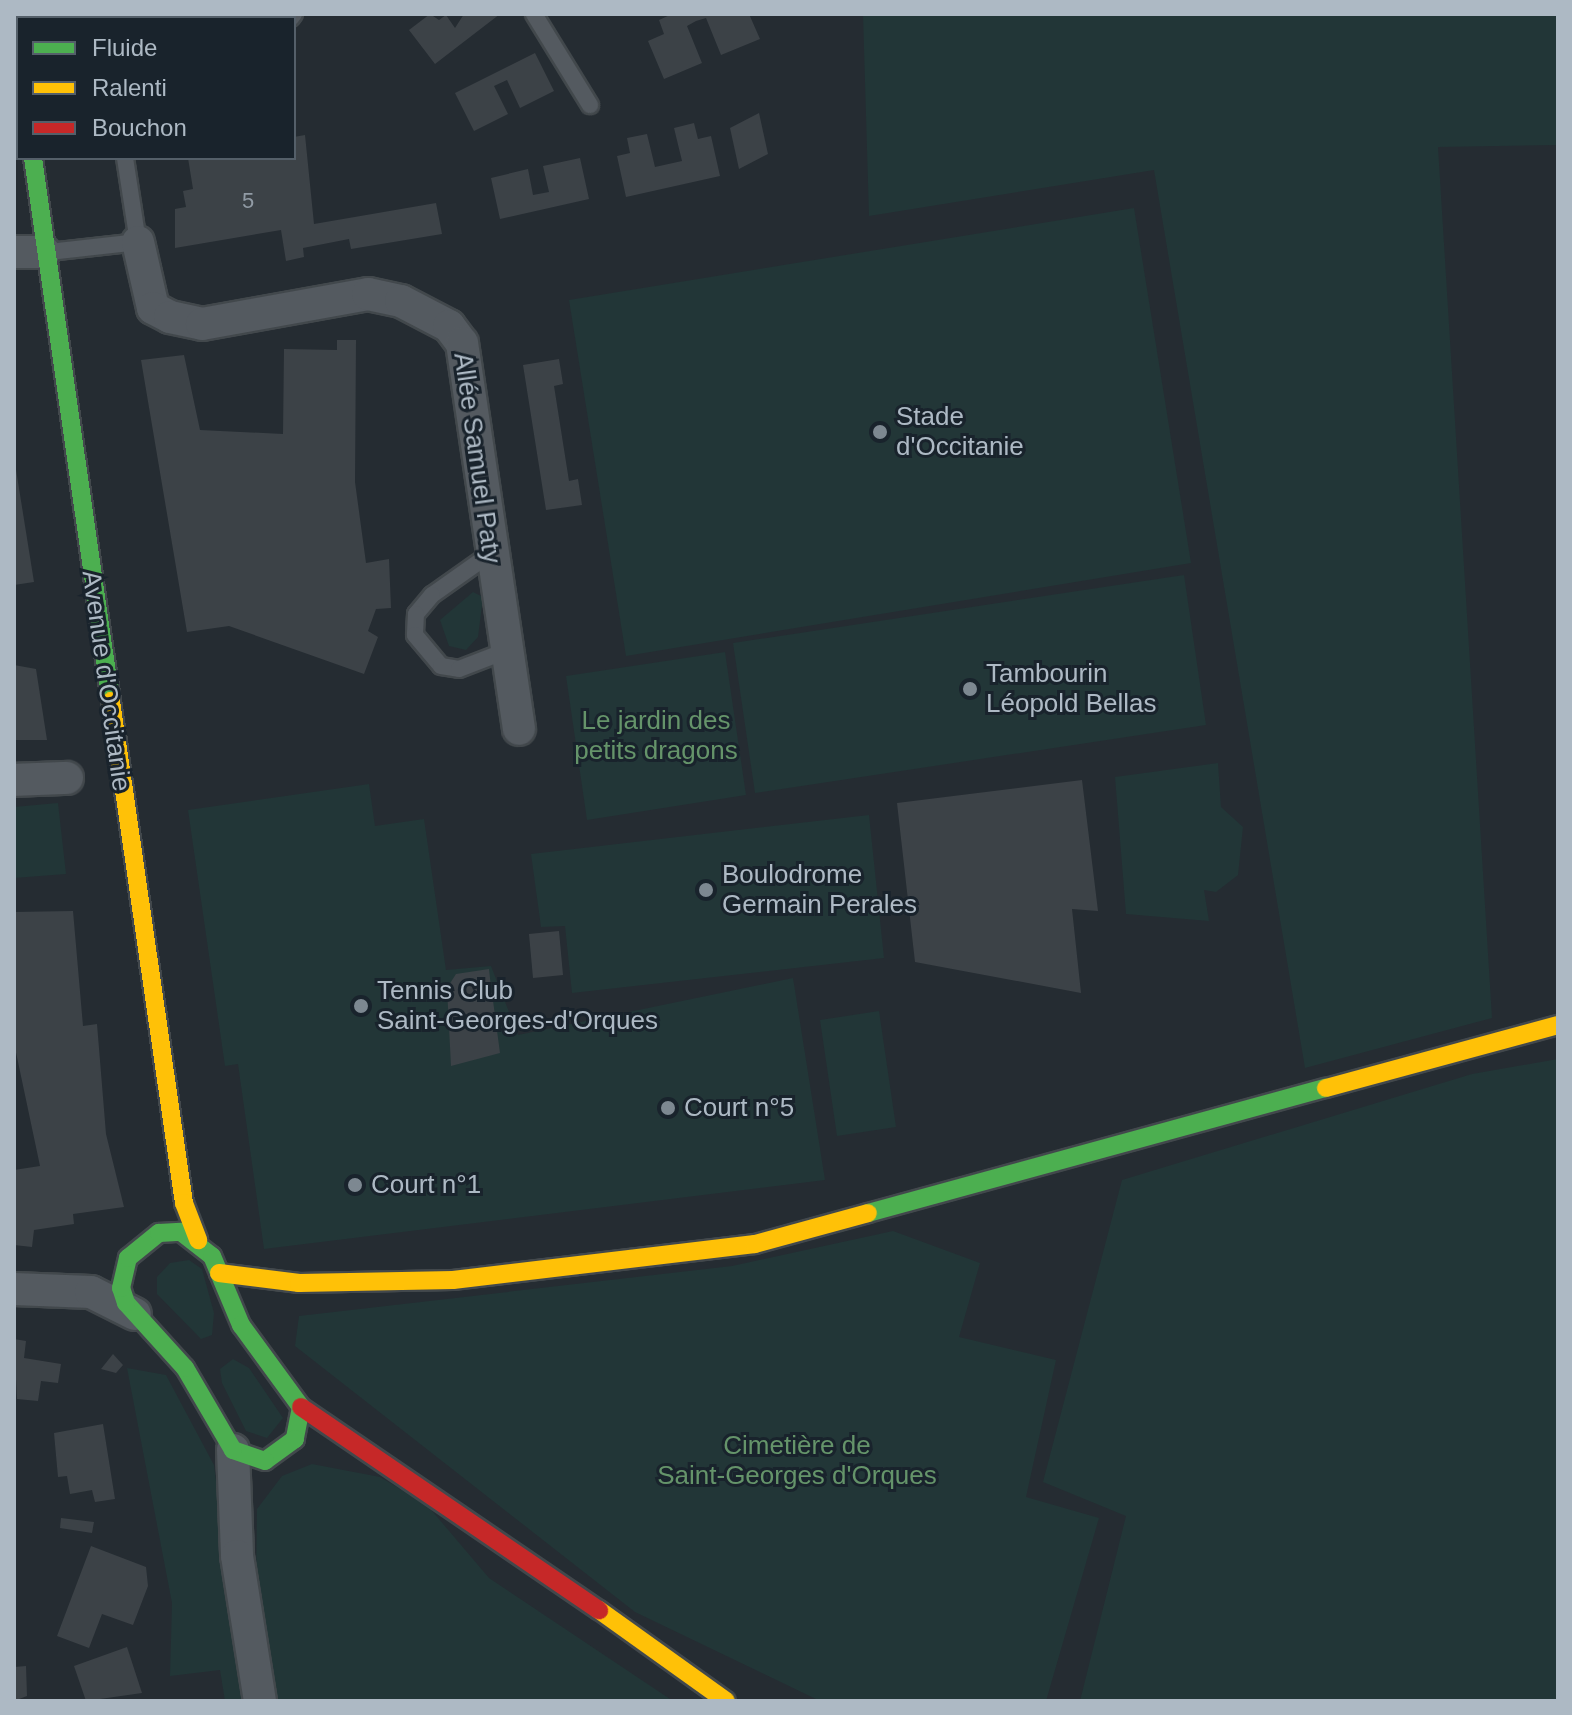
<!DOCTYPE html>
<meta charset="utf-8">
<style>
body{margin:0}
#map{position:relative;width:1572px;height:1715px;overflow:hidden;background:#252c32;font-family:Arial,sans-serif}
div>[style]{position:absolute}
.green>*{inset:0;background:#223637}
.building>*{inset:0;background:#3c4247}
.roads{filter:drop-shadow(2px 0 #42484c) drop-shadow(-2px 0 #42484c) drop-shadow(0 2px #42484c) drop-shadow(0 -2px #42484c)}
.lane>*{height:16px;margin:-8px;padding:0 8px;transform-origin:8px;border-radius:8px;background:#545a60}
.street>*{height:32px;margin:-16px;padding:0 16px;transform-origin:16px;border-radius:16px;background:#545a60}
.fast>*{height:18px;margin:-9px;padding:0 9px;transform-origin:9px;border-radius:9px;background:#4caf50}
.slow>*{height:18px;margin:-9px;padding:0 9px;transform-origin:9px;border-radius:9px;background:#ffc107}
.jam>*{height:18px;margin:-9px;padding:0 9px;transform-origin:9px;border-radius:9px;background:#c62828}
.dots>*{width:22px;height:22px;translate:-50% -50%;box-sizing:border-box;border:4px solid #19232c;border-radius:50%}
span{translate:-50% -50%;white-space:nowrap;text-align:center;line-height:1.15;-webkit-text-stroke:6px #19232c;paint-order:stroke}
.number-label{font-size:22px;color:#919ba5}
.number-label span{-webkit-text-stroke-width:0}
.poi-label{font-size:26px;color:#adb9c4}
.left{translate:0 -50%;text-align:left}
.street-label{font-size:26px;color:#adb9c4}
.park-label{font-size:26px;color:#65946a}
.frame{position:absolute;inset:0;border:16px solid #adb9c4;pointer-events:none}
.legend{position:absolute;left:16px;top:16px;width:280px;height:144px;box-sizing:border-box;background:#19232c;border:2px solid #545f69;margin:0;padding:10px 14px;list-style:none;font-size:24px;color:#adb9c4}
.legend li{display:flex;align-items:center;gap:16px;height:40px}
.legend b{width:40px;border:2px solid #545f69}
</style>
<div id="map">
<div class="green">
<div style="clip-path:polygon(863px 14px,1558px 14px,1558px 145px,1438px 147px,1492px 1018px,1305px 1068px,1154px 170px,869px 216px)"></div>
<div style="clip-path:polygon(1134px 208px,1191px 563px,626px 656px,569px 300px)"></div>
<div style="clip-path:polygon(1184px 575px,1206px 725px,755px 793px,733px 643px)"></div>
<div style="clip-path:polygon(473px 592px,483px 597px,478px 637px,466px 650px,449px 646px,440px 620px)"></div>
<div style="clip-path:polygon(725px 652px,746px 795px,587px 820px,566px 676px)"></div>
<div style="clip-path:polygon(1218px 763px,1221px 807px,1243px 827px,1238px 875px,1216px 892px,1204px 890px,1209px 921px,1126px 914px,1115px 777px)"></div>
<div style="clip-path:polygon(369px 784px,375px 826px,424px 819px,446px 970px,491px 966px,518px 1035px,793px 978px,825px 1180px,264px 1249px,238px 1064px,225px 1066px,188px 810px)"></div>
<div style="clip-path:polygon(58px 803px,66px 874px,14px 878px,14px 807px)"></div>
<div style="clip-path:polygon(869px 815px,884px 958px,572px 993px,565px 926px,541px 927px,531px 854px)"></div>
<div style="clip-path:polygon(879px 1011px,896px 1127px,837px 1136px,820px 1020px)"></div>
<div style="clip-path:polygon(1558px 1059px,1558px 1701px,1080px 1701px,1126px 1516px,1043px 1482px,1122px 1180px,1472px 1074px)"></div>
<div style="clip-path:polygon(893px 1231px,980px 1263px,959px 1337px,1056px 1360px,1026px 1497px,1099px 1518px,1046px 1701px,820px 1701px,635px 1612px,295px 1346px,299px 1316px,732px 1266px)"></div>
<div style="clip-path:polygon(189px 1260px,202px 1269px,214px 1313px,212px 1335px,201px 1339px,157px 1294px,157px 1277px,170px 1263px)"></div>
<div style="clip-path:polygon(233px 1359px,249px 1368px,283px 1418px,267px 1438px,246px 1431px,222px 1383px,220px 1369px)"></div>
<div style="clip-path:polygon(127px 1368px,166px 1375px,214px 1465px,244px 1701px,225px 1701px,220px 1670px,170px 1676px,172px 1603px)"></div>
<div style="clip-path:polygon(312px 1464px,380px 1477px,427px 1505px,489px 1578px,673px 1701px,278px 1701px,256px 1584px,257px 1509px,282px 1476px)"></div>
</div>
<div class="building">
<div style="clip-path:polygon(430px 14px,439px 20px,446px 15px,455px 28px,464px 14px,500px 14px,435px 64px,409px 30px)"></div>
<div style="clip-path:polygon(672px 14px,749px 14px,760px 39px,721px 55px,706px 18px,696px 21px,687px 26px,702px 63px,664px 79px,648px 41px,664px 34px,659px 20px)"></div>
<div style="clip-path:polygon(535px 53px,554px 91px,520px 108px,507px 80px,494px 86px,508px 114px,474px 131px,455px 93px)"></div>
<div style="clip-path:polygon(759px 113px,768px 154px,739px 169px,730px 128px)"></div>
<div style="clip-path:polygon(694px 123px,698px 139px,711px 136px,720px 176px,626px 197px,617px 156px,630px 153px,627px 138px,647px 134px,655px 167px,682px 161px,674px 128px)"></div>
<div style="clip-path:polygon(305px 135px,314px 224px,436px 203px,442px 234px,351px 249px,349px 239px,303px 248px,304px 257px,286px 261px,281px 230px,175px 248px,175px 209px,186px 207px,183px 191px,193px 189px,188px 158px,294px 158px,294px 137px)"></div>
<div style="clip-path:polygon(580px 158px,589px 199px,500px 219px,491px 178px,528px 169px,533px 195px,549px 192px,543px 166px)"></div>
<div style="clip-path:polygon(337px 340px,356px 340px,355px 482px,366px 563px,389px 559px,391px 608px,376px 609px,368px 631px,378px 637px,364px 674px,229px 626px,187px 632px,141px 360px,184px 355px,200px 430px,283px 434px,284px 349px,337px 350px)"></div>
<div style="clip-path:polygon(559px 359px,563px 384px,554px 386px,569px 481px,578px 479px,582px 505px,546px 510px,523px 365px)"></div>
<div style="clip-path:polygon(14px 457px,34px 582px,14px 585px)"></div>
<div style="clip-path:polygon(14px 665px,36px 669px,47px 740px,14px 740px)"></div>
<div style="clip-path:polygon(1082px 780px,1098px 911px,1072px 909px,1081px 993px,915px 962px,897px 803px)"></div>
<div style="clip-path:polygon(73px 911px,83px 1026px,97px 1024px,106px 1134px,124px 1207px,73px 1214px,74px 1224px,34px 1230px,32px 1247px,14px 1245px,14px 1170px,40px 1166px,14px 1043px,14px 912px)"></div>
<div style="clip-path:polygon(559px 931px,563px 975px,533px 978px,529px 934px)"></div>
<div style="clip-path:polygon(489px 969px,491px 987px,482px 988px,492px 993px,500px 1053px,451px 1066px,447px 988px,456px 974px)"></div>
<div style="clip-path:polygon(14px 1339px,26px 1341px,24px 1358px,61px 1364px,58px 1383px,41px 1381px,38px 1401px,17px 1399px)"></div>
<div style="clip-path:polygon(113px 1354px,123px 1365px,116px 1373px,101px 1369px)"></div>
<div style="clip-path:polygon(103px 1424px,115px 1499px,95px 1502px,92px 1490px,70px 1494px,67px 1476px,58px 1477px,54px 1433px)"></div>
<div style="clip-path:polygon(61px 1518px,94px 1522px,92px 1533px,60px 1528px)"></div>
<div style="clip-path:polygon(91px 1546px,146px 1567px,148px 1586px,133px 1625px,102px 1614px,89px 1648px,57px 1636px)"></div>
<div style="clip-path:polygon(127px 1647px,142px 1693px,86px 1701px,74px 1666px)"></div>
<div style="clip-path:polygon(26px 1666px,27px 1696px,14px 1701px,14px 1667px)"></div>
</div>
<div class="roads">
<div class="lane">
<div style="left:95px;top:14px;width:4px;rotate:63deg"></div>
<div style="left:534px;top:14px;width:107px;rotate:58.4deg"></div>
<div style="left:215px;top:18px;width:5px;rotate:-53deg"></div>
<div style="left:291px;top:18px;width:5px;rotate:-53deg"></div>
<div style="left:49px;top:252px;width:90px;rotate:-6.4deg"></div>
<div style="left:138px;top:242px;width:85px;rotate:-98.8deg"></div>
<div style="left:490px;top:554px;width:71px;rotate:144.7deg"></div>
<div style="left:432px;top:595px;width:25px;rotate:130deg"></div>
<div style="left:416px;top:614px;width:21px;rotate:93deg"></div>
<div style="left:415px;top:635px;width:40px;rotate:50deg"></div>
<div style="left:441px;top:666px;width:18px;rotate:9deg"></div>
<div style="left:459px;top:669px;width:50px;rotate:-21deg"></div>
</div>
<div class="street">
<div style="left:138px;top:242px;width:68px;rotate:77.2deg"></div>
<div style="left:153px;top:308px;width:19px;rotate:28deg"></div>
<div style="left:170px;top:317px;width:33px;rotate:12deg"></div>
<div style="left:202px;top:324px;width:169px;rotate:-10.2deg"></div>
<div style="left:368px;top:294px;width:34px;rotate:12deg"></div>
<div style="left:401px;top:301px;width:54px;rotate:27.5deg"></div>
<div style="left:449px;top:326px;width:21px;rotate:53deg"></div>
<div style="left:462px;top:343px;width:390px;rotate:81.6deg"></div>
<div style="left:14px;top:252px;width:30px"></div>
<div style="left:14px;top:780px;width:53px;rotate:-2.2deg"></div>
<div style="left:14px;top:1289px;width:77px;rotate:2.2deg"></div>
<div style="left:91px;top:1292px;width:49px;rotate:26.6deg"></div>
<div style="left:233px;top:1450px;width:106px;rotate:87.8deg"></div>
<div style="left:237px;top:1556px;width:147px;rotate:81deg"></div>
</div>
<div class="fast">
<div style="left:33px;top:158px;width:549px;rotate:81.83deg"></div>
<div style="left:868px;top:1213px;width:475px;rotate:-15.3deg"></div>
<div style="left:181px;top:1232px;width:39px;rotate:38deg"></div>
<div style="left:212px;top:1256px;width:75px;rotate:67.2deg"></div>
<div style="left:241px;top:1325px;width:102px;rotate:53.8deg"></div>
<div style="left:301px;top:1407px;width:33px;rotate:101deg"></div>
<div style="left:295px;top:1439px;width:37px;rotate:144deg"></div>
<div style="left:265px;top:1461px;width:34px;rotate:-161deg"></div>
<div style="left:233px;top:1450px;width:95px;rotate:-120.3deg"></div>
<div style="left:185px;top:1368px;width:88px;rotate:-132.2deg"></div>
<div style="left:126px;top:1303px;width:16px;rotate:-108deg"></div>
<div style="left:121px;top:1288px;width:31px;rotate:-77deg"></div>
<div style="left:128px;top:1258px;width:40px;rotate:-39deg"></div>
<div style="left:159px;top:1233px;width:22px;rotate:-3deg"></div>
</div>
<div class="slow">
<div style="left:16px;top:14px;width:17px;rotate:83deg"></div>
<div style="left:111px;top:701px;width:507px;rotate:81.73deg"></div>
<div style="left:184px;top:1203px;width:40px;rotate:69deg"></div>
<div style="left:1326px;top:1088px;width:240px;rotate:-15.2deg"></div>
<div style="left:219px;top:1273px;width:81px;rotate:7.1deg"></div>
<div style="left:299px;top:1283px;width:154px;rotate:-1.1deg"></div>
<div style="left:453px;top:1280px;width:304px;rotate:-6.8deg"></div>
<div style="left:755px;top:1244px;width:117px;rotate:-15.3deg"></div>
<div style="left:599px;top:1610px;width:156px;rotate:35.6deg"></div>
</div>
<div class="jam">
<div style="left:301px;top:1407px;width:361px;rotate:34.3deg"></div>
</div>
</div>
<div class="dots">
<div style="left:880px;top:432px;background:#7d8891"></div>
<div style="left:970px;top:689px;background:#7d8891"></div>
<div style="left:706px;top:890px;background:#7d8891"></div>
<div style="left:361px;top:1006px;background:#7d8891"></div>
<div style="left:668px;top:1108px;background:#7d8891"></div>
<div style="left:355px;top:1185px;background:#7d8891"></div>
</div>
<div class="number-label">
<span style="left:248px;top:201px">5</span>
</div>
<div class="poi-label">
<span class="left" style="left:896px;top:432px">Stade<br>d'Occitanie</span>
<span class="left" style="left:986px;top:689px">Tambourin<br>Léopold Bellas</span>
<span class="left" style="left:722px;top:890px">Boulodrome<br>Germain Perales</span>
<span class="left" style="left:377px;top:1006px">Tennis Club<br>Saint-Georges-d'Orques</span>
<span class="left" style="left:684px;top:1108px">Court n°5</span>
<span class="left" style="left:371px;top:1185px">Court n°1</span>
</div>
<div class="street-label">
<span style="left:477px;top:458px;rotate:82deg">Allée Samuel Paty</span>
<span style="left:106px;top:681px;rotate:82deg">Avenue d'Occitanie</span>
</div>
<div class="park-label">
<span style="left:656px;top:736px">Le jardin des<br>petits dragons</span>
<span style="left:797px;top:1461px">Cimetière de<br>Saint-Georges d'Orques</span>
</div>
<div class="frame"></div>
<ul class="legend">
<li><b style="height:10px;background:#4caf50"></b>Fluide</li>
<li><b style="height:10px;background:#ffc107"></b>Ralenti</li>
<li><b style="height:10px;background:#c62828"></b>Bouchon</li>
</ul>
</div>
